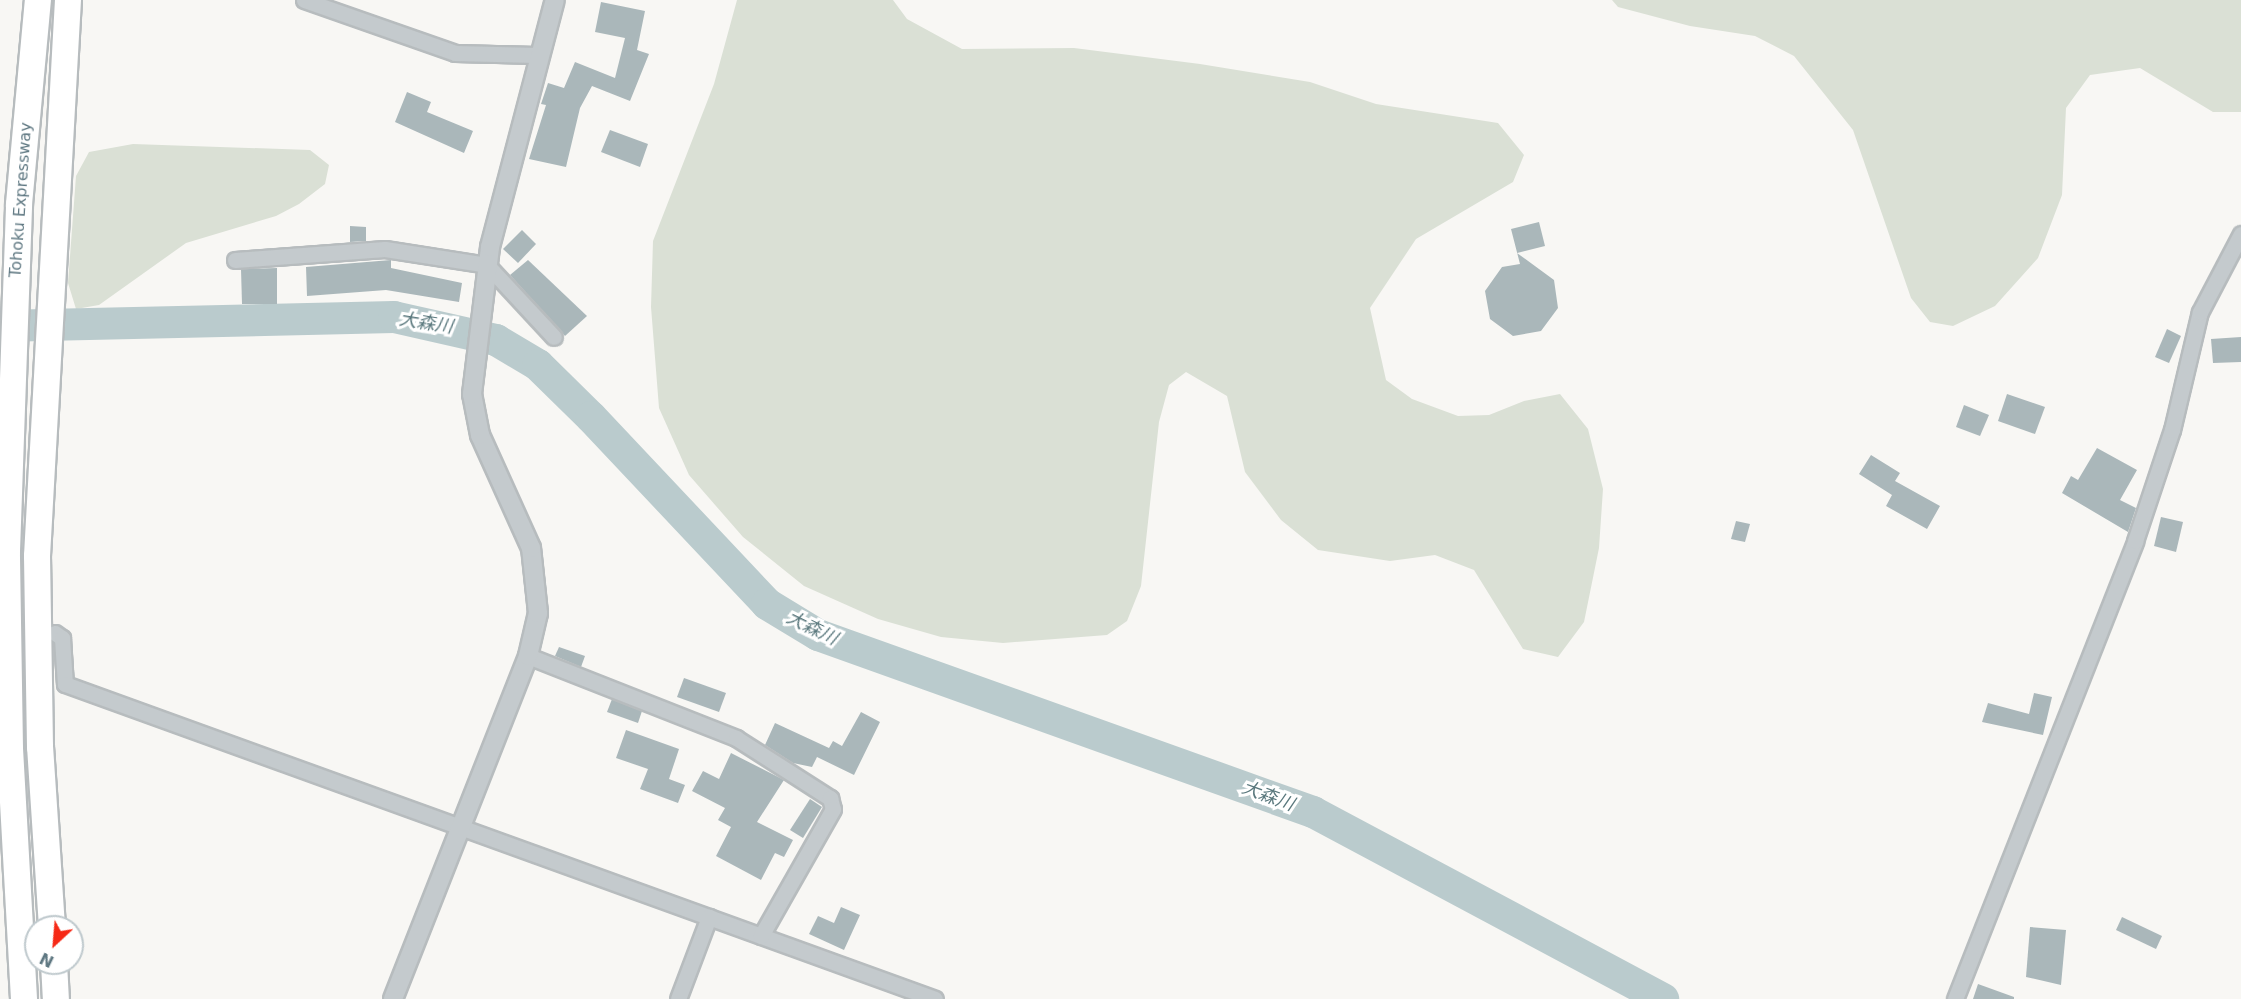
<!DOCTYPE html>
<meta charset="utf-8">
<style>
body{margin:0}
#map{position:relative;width:2241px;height:999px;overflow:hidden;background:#f8f7f4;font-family:"DejaVu Sans","Noto Sans JP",sans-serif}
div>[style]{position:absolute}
.green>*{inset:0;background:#dae0d5}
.river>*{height:32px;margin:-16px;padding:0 16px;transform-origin:16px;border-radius:16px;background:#bacbcd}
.building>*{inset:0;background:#aab7ba}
.roads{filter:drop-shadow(2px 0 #b7bcbe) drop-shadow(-2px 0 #b7bcbe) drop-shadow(0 2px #b7bcbe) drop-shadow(0 -2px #b7bcbe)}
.minor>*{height:15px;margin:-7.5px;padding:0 7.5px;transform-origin:7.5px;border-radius:7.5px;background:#c4cacd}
.tertiary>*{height:18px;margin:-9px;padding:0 9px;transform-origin:9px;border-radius:9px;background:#c4cacd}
.motorway>*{height:26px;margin:-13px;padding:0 13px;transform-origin:13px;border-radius:13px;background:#fff}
span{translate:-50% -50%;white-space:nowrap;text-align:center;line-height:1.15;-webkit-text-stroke:6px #fff;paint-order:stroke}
.street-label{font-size:16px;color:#5f7882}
.water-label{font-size:18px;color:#5a787d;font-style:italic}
.north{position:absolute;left:24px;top:915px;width:60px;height:60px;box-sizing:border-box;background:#fff;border:2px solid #bfc9cd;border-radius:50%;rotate:206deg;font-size:16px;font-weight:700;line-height:24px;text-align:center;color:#5f7882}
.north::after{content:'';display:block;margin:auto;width:21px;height:27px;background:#f62916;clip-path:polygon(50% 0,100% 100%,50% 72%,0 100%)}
</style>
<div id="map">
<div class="green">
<div style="clip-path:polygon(737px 0,893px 0,907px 19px,962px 49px,1074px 48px,1200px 64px,1310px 82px,1376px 104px,1498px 123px,1524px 155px,1513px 182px,1416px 239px,1370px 308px,1386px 380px,1412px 399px,1458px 416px,1489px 415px,1524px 401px,1560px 394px,1588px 429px,1603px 489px,1599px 548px,1584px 622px,1558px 657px,1523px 649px,1474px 570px,1435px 555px,1390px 561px,1318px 550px,1281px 520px,1245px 472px,1227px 396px,1186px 372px,1169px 385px,1159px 422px,1141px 586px,1127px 621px,1107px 635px,1003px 643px,941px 637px,878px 619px,804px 586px,743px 537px,689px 475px,659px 408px,651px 307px,653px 241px,714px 84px)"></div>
<div style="clip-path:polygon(1612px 0,2241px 0,2241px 112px,2213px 112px,2140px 68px,2090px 75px,2066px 108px,2062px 195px,2038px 258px,1995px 306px,1953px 326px,1930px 322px,1911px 298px,1853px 130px,1794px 56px,1755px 36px,1690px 26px,1618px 7px)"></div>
<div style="clip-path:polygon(133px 144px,310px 150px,329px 165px,325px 184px,299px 204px,276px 216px,186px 243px,99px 305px,76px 309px,68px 283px,76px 176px,89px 152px)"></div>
</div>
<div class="river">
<div style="left:0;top:326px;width:394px;rotate:-1.3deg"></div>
<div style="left:394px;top:317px;width:105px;rotate:12.7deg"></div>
<div style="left:496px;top:340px;width:49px;rotate:30.8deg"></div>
<div style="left:538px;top:365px;width:74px;rotate:44.5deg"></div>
<div style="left:591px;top:417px;width:257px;rotate:46.7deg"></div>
<div style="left:767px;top:604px;width:60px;rotate:31.3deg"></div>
<div style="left:818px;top:635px;width:526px;rotate:19.68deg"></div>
<div style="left:1313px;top:812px;width:397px;rotate:28.1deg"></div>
</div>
<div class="building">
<div style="clip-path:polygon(601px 2px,645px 11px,637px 50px,649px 54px,630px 101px,592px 86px,580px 108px,566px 167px,529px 159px,546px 105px,541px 104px,548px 83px,564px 88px,575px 62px,615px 78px,625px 38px,595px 32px)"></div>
<div style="clip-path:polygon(407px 92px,431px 102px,427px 112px,473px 131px,464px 153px,395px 122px)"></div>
<div style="clip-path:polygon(610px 130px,648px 144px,640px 167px,601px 152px)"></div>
<div style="clip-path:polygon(1539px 222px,1545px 246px,1517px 253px,1554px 280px,1558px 308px,1541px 331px,1513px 336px,1490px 319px,1485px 291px,1502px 267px,1520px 264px,1511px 229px)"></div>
<div style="clip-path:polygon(350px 226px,366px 227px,366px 241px,350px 242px)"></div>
<div style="clip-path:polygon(522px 230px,536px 244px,518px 263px,503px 249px)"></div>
<div style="clip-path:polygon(391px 260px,391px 268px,462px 283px,459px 302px,386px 290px,307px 296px,306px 267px)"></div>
<div style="clip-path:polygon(528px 260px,587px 316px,565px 336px,510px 275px)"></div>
<div style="clip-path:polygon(277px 268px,277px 304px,242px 304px,241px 269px)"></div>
<div style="clip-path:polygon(2167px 329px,2181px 336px,2169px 363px,2155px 357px)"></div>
<div style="clip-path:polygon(2241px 337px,2241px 362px,2213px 363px,2211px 339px)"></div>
<div style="clip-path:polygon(2007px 394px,2045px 407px,2035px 434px,1998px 421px)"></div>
<div style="clip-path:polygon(1964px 405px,1989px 415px,1980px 436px,1956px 427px)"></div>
<div style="clip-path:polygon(2097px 448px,2137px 470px,2120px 500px,2136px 508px,2128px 532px,2062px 493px,2071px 476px,2078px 480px)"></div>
<div style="clip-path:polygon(1871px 455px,1900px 473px,1895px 481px,1940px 506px,1927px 529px,1886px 506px,1892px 495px,1859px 474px)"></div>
<div style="clip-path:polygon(2161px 517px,2183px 522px,2176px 552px,2154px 546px)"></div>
<div style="clip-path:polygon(1736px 521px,1750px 524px,1745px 542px,1731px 539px)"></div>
<div style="clip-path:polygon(559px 647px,585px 656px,581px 667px,555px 656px)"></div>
<div style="clip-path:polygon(684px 678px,726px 693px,719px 712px,677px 697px)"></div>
<div style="clip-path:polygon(2034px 693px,2052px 697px,2043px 735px,1982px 722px,1988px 703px,2029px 714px)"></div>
<div style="clip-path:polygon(612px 699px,642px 711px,638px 723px,607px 712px)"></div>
<div style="clip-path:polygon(861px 712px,880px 722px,854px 775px,817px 757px,812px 767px,793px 763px,765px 745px,775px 723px,829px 748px,833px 741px,842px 746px)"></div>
<div style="clip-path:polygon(626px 730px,679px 749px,669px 779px,685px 785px,678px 803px,640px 789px,648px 769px,616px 758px)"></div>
<div style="clip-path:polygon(731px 753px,784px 780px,757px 822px,793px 840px,784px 857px,775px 853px,761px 880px,716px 856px,731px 827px,718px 820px,725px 808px,692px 791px,703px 771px,719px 779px)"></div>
<div style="clip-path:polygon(810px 799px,822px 807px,803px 838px,790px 830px)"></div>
<div style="clip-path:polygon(841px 907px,860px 915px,844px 950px,809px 934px,818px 916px,834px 923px)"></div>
<div style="clip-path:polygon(2122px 917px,2162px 936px,2156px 949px,2116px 930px)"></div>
<div style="clip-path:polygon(2030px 927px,2066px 930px,2061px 985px,2026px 977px)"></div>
<div style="clip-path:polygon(1978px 984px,2014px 997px,2014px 999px,1973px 999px)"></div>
</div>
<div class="roads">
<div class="minor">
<div style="left:304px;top:0;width:160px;rotate:19.3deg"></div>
<div style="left:455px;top:53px;width:82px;rotate:1.4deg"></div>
<div style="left:235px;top:260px;width:150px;rotate:-4.2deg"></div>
<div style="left:385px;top:249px;width:103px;rotate:8.9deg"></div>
<div style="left:487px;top:265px;width:98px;rotate:47.1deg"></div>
<div style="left:55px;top:633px;width:9px;rotate:36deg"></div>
<div style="left:62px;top:638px;width:46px;rotate:86.3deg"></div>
<div style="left:65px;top:684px;width:925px;rotate:19.9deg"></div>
<div style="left:528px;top:656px;width:224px;rotate:21.5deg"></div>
<div style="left:736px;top:738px;width:112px;rotate:32.6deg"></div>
<div style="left:830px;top:798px;width:11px;rotate:75deg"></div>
<div style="left:833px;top:809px;width:146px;rotate:119.6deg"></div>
<div style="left:678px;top:999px;width:88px;rotate:-69.3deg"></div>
<div style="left:1955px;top:999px;width:492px;rotate:-68.5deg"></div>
<div style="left:2135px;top:541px;width:117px;rotate:-71.6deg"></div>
<div style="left:2172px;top:430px;width:121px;rotate:-76.7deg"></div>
<div style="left:2200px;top:312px;width:88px;rotate:-62.3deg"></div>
</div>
<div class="tertiary">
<div style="left:393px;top:999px;width:369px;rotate:-68.5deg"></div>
<div style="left:528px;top:656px;width:44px;rotate:-76.9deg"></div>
<div style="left:538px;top:613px;width:65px;rotate:-96.1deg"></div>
<div style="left:531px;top:548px;width:124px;rotate:-114.3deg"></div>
<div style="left:480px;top:435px;width:42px;rotate:-101deg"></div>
<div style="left:472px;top:394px;width:148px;rotate:-83deg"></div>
<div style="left:490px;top:247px;width:255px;rotate:-75.3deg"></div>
</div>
<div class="motorway">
<div style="left:52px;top:927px;width:180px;rotate:-93.8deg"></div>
<div style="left:40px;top:747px;width:191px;rotate:-90.9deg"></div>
<div style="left:37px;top:556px;width:557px;rotate:-86.81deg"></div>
<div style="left:54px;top:963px;width:36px;rotate:87deg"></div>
<div style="left:24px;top:999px;width:250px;rotate:-93.2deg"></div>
<div style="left:10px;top:749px;width:198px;rotate:-90.9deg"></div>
<div style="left:7px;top:551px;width:347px;rotate:-88deg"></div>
<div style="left:19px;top:204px;width:205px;rotate:-84.7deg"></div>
</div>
</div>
<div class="street-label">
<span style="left:21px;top:200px;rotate:-86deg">Tohoku Expressway</span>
</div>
<div class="water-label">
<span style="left:426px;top:323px;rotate:9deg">大森川</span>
<span style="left:812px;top:628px;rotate:26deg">大森川</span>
<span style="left:1268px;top:796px;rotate:20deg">大森川</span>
</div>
<div class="north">N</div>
</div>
